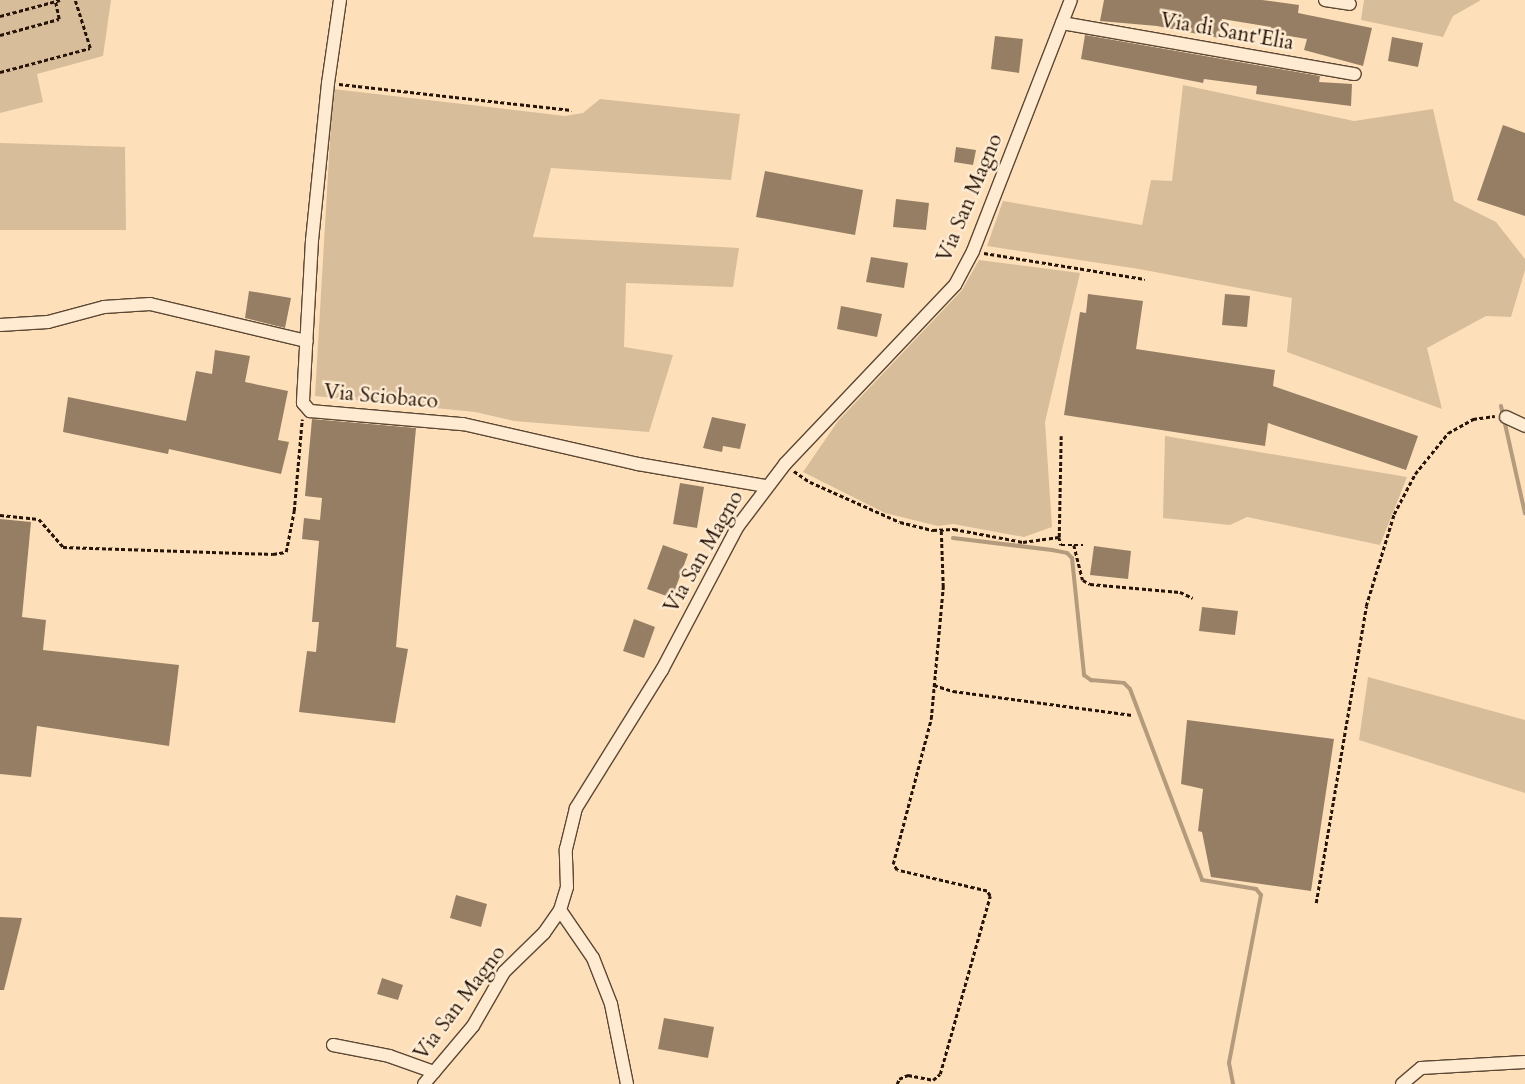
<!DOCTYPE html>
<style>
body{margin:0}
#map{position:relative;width:1525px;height:1084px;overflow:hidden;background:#fde0b9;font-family:Cardo,serif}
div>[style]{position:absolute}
.green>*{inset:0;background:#d8bd9b}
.stream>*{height:4px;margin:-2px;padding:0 2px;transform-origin:2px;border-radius:2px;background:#b49b7d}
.building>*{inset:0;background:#967e64}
.path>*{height:2.5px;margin-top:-1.25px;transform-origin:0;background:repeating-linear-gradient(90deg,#261408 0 4px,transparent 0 6.5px)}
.roads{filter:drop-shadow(1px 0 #5c4734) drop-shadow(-1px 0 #5c4734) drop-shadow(0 1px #5c4734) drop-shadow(0 -1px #5c4734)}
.minor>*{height:12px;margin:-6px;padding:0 6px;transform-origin:6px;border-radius:6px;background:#feebd2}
span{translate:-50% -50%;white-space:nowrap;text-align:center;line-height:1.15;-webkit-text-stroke:5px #feebd2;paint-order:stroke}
.street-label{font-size:21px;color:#261408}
</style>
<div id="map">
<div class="green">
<div style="clip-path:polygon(0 0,111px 0,103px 56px,37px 74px,43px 102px,0 113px)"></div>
<div style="clip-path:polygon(1364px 0,1481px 0,1453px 16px,1443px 37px,1361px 20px)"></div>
<div style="clip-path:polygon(1183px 85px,1354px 121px,1433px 109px,1454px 201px,1496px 222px,1525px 259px,1525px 270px,1511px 317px,1486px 316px,1427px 348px,1442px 409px,1287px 352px,1292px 298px,1139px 269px,987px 246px,1003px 201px,1142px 225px,1151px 180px,1172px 181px)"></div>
<div style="clip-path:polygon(333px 89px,565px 116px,583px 113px,600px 99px,740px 114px,731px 180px,551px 168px,533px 237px,739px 248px,733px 287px,626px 283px,624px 347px,673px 355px,649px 432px,514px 421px,475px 412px,315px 396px)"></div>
<div style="clip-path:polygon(0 143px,125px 147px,126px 230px,0 230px)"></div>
<div style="clip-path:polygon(979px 260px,1080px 273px,1045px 422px,1052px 527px,1024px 537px,953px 524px,938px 526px,885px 513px,803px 472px,838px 421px,962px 290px)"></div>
<div style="clip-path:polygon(1165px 436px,1407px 477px,1380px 545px,1247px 517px,1230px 525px,1163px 518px)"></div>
<div style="clip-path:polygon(1368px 677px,1525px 720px,1525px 793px,1359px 740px)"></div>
</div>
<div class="stream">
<div style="left:1501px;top:406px;width:110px;rotate:77.4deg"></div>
<div style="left:953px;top:538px;width:100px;rotate:6.9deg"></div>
<div style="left:1052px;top:550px;width:15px;rotate:11deg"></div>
<div style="left:1067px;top:553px;width:7px;rotate:45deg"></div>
<div style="left:1072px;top:558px;width:118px;rotate:84.1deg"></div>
<div style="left:1084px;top:675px;width:9px;rotate:36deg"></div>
<div style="left:1091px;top:680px;width:33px;rotate:5deg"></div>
<div style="left:1124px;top:683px;width:8px;rotate:45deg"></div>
<div style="left:1130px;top:689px;width:204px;rotate:69.3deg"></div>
<div style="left:1202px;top:880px;width:55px;rotate:9.5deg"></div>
<div style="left:1256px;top:889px;width:8px;rotate:50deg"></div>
<div style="left:1261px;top:895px;width:171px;rotate:100.8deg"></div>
<div style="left:1229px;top:1063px;width:21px;rotate:79deg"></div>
</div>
<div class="building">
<div style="clip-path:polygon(1104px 0,1262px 0,1299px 5px,1298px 13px,1372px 28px,1363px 66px,1304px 50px,1307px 39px,1270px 33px,1271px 27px,1222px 19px,1219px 38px,1157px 26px,1100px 21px)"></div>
<div style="clip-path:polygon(1085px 35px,1320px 76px,1319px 82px,1352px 84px,1351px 106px,1256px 94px,1257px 86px,1204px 79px,1203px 83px,1081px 59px)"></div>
<div style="clip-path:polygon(995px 36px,1023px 39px,1019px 73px,991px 69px)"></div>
<div style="clip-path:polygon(1392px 37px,1423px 43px,1418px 67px,1388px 61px)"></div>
<div style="clip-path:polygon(1503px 125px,1525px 133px,1525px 216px,1477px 200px)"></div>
<div style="clip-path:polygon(956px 147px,976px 150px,973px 165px,954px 162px)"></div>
<div style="clip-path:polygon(765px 171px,863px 190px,855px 235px,756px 217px)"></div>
<div style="clip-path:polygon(896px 199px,929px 203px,926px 230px,893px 227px)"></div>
<div style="clip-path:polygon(871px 257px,908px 263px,904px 288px,866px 282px)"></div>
<div style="clip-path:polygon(249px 291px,291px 298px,285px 328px,245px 318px)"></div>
<div style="clip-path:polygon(1088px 294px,1143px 301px,1136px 349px,1275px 370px,1273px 386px,1418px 436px,1406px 470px,1268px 423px,1265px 446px,1064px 415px,1080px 312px,1086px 313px)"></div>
<div style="clip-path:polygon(1225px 294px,1250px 296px,1247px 327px,1222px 325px)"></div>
<div style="clip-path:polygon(841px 306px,882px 314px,877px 337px,837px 329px)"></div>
<div style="clip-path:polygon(215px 350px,250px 356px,245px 382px,288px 391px,278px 440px,289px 442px,281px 474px,169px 449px,168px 454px,63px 432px,68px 397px,186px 421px,196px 371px,212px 374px)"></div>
<div style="clip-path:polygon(712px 417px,746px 424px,740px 449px,723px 446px,722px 452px,703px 448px)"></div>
<div style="clip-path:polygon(312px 419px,416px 428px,396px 647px,408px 649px,395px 723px,299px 712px,307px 651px,316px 652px,319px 622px,312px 622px,319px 541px,302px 539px,304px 518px,320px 520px,322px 498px,305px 496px)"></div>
<div style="clip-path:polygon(680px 483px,704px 487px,697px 528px,673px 524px)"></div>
<div style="clip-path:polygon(0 519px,31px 522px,22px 617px,46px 620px,43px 650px,179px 665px,169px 746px,37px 726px,31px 777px,0 774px)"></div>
<div style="clip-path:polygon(663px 545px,688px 554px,672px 598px,647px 589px)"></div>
<div style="clip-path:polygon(1094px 546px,1131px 551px,1128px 579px,1090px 575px)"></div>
<div style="clip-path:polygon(1202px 607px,1238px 611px,1235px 635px,1199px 631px)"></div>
<div style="clip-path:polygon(634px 619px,655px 627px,644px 658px,623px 651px)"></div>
<div style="clip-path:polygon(1187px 720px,1334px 739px,1311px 891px,1211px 877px,1202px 832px,1198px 831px,1203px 789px,1181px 784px)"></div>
<div style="clip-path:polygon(456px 895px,487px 904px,481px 927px,450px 918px)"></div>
<div style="clip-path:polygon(0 917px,22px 918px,4px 990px,0 990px)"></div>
<div style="clip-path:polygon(382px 978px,403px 985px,398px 1000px,377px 994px)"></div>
<div style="clip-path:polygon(664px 1018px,714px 1027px,708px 1058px,658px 1049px)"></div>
</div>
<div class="path">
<div style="left:0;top:16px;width:62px;rotate:-14.9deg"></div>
<div style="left:0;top:35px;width:61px;rotate:-15.2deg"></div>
<div style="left:59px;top:19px;width:19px;rotate:-102deg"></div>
<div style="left:0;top:72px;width:93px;rotate:-14.9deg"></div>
<div style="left:90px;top:48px;width:50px;rotate:-107.4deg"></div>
<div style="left:339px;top:84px;width:234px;rotate:6.4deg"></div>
<div style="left:984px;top:253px;width:163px;rotate:9.2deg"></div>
<div style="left:794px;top:471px;width:19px;rotate:35deg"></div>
<div style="left:810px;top:482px;width:98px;rotate:24deg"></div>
<div style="left:900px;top:522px;width:34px;rotate:14deg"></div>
<div style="left:933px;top:530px;width:21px;rotate:-3deg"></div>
<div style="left:954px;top:529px;width:70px;rotate:10.7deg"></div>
<div style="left:1023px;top:542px;width:36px;rotate:-8deg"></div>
<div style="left:1059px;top:537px;width:101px;rotate:-88.9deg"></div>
<div style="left:0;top:515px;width:39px;rotate:6deg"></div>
<div style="left:39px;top:519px;width:37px;rotate:49deg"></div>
<div style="left:63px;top:547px;width:210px;rotate:1.9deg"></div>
<div style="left:273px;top:554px;width:13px;rotate:-9deg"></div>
<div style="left:286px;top:552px;width:42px;rotate:-79deg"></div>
<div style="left:294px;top:511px;width:92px;rotate:-85deg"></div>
<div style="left:1059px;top:537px;width:8px;rotate:76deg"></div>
<div style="left:1061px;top:545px;width:22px"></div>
<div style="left:1074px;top:545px;width:36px;rotate:76deg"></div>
<div style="left:1083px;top:580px;width:8px;rotate:30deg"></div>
<div style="left:1090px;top:584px;width:90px;rotate:5.1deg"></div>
<div style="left:1180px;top:592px;width:14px;rotate:25deg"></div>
<div style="left:934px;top:685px;width:20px;rotate:18deg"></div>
<div style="left:953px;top:691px;width:181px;rotate:7.6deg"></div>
<div style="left:1316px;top:903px;width:301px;rotate:-80.4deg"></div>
<div style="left:1366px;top:606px;width:96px;rotate:-73.1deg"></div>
<div style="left:1394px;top:514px;width:45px;rotate:-62.3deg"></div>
<div style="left:1415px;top:474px;width:53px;rotate:-51.2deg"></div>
<div style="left:1448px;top:433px;width:29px;rotate:-29deg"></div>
<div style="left:1473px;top:419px;width:22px;rotate:-8deg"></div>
<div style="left:897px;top:1084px;width:5px;rotate:-68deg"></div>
<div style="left:899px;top:1079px;width:10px;rotate:-24deg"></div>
<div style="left:908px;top:1075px;width:25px;rotate:11deg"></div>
<div style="left:933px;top:1080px;width:9px;rotate:-41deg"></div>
<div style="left:940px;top:1074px;width:185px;rotate:-74.3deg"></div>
<div style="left:990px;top:896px;width:6px;rotate:-121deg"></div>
<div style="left:987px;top:891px;width:92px;rotate:-166.9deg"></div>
<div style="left:897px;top:870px;width:7px;rotate:-124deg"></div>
<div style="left:893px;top:864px;width:150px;rotate:-75.3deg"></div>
<div style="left:931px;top:719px;width:133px;rotate:-84.8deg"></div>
<div style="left:943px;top:587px;width:56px;rotate:-92deg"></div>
</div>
<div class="roads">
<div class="minor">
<div style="left:340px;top:0;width:84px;rotate:98.2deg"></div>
<div style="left:328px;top:83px;width:158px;rotate:95.8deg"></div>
<div style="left:312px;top:240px;width:163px;rotate:93.2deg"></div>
<div style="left:303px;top:403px;width:11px;rotate:49deg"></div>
<div style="left:310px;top:411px;width:154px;rotate:4.9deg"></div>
<div style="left:463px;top:424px;width:180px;rotate:12.9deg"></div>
<div style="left:638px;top:464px;width:130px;rotate:9.8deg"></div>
<div style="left:1325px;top:0;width:25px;rotate:9deg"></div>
<div style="left:1062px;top:23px;width:297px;rotate:9.9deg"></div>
<div style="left:0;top:325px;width:48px;rotate:-3.6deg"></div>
<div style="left:48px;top:322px;width:58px;rotate:-15deg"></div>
<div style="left:104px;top:307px;width:46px;rotate:-3.7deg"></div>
<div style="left:150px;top:304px;width:161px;rotate:13.3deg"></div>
<div style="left:1506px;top:417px;width:21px;rotate:25deg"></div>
<div style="left:560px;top:910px;width:58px;rotate:55.5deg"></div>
<div style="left:593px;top:958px;width:49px;rotate:68.6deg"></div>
<div style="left:611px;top:1004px;width:82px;rotate:78.7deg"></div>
<div style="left:333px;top:1045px;width:57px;rotate:11.1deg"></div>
<div style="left:389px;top:1056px;width:48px;rotate:19.6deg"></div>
<div style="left:424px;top:1084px;width:76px;rotate:-49.8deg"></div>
<div style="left:473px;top:1026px;width:62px;rotate:-60.1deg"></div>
<div style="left:504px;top:972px;width:56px;rotate:-44.3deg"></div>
<div style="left:544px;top:933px;width:28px;rotate:-55deg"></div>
<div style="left:560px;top:910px;width:24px;rotate:-73deg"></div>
<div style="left:567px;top:887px;width:38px;rotate:-92deg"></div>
<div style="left:566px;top:849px;width:42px;rotate:-76.3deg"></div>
<div style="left:576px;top:808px;width:163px;rotate:-58.1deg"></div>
<div style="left:662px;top:670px;width:163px;rotate:-62.2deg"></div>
<div style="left:738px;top:526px;width:78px;rotate:-52.8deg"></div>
<div style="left:785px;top:464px;width:247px;rotate:-46.5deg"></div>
<div style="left:955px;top:285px;width:38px;rotate:-62deg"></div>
<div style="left:973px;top:251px;width:269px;rotate:-68.7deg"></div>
<div style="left:1402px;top:1084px;width:25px;rotate:-40deg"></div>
<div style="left:1421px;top:1068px;width:104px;rotate:-3.3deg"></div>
</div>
</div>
<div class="street-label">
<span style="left:1227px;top:32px;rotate:10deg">Via di Sant'Elia</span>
<span style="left:970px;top:198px;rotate:-67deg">Via San Magno</span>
<span style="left:381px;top:397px;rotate:5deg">Via Sciobaco</span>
<span style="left:704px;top:552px;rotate:-60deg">Via San Magno</span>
<span style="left:460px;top:1003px;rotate:-53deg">Via San Magno</span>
</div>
</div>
